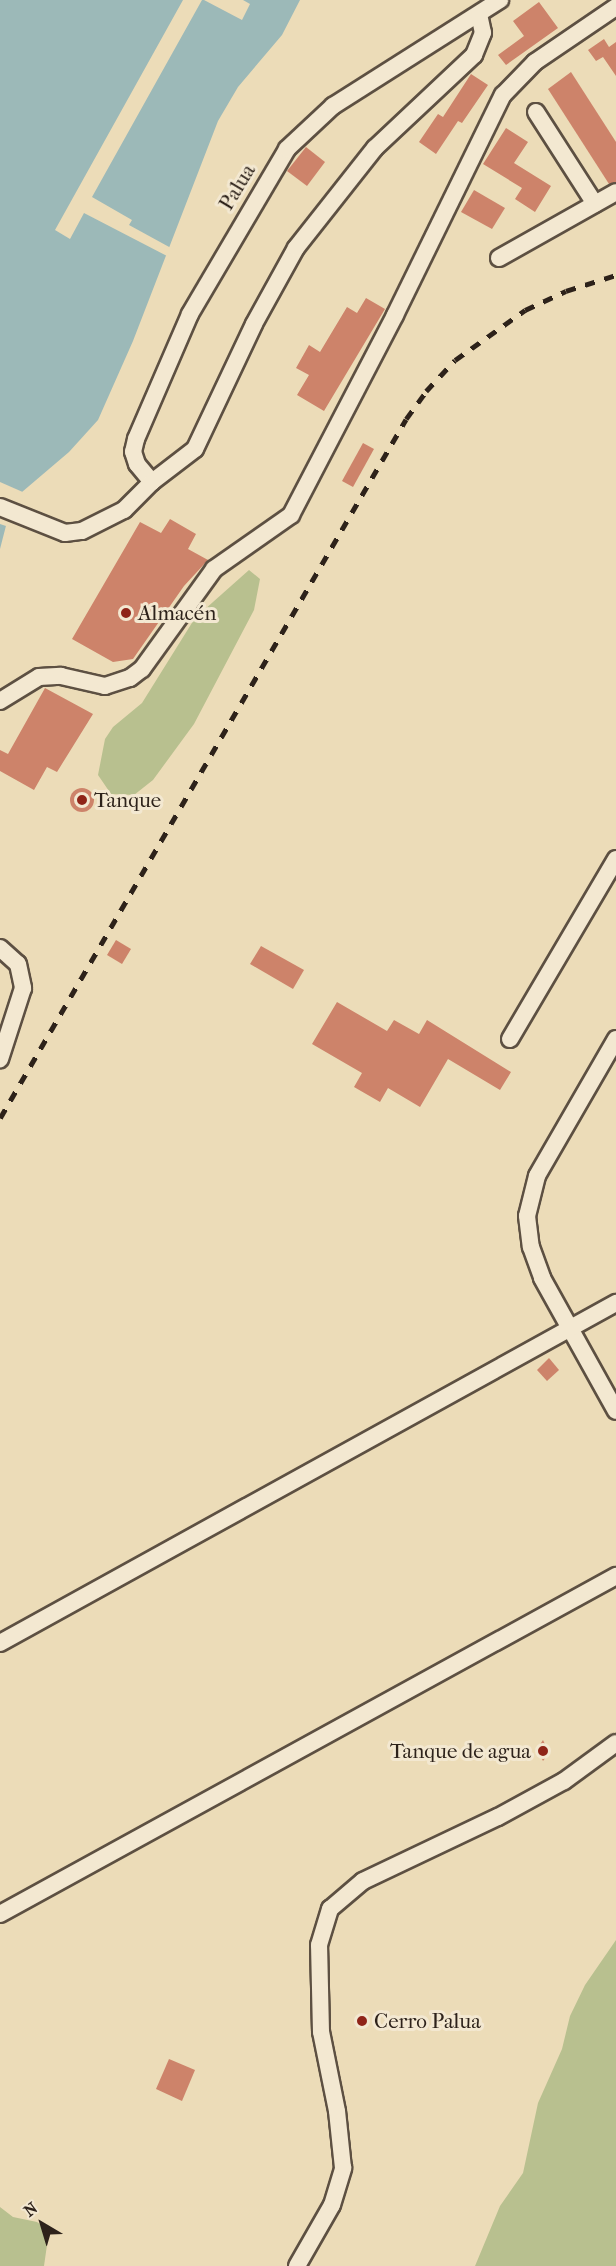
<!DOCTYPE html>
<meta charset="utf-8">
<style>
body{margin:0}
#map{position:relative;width:616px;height:2266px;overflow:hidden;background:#ecdcb8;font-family:"IM FELL French Canon",serif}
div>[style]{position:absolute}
.green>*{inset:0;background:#b8c08f}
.water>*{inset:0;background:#9cb9b8}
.pier>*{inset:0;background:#ecdcb8}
.building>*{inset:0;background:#cd836a}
.round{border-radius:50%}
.roads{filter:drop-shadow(2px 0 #5d5042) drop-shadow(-2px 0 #5d5042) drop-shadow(0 2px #5d5042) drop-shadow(0 -2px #5d5042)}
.minor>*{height:16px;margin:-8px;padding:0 8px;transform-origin:8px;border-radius:8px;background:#f3e8d1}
.rail>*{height:4.5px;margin-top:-2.25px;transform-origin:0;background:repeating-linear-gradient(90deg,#2d221a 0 10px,transparent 0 20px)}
.dots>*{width:16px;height:16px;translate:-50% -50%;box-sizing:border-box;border:3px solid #f3e8d1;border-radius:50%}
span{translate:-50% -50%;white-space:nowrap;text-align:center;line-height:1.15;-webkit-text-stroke:6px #f3e8d1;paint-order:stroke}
.street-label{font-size:21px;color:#2d221a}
.poi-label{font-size:21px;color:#2d221a}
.left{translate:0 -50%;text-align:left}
.right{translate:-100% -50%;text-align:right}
.north{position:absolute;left:12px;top:2194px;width:60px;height:60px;-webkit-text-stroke:4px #f3e8d1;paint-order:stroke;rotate:322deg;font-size:16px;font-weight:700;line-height:24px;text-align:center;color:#2d221a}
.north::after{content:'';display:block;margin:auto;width:21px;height:27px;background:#2d221a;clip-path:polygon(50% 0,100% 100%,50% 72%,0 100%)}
</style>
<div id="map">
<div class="green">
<div style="clip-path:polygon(249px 570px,260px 579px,254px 610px,194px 724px,153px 780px,134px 795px,111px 794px,98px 775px,105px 739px,113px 727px,142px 703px,195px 618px)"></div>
<div style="clip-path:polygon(616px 1940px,616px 2266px,475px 2266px,500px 2206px,523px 2173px,538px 2103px,562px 2049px,570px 2016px,585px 1985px)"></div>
<div style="clip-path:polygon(0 2207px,13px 2217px,37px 2222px,49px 2231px,44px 2266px,0 2266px)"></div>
</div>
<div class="water">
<div style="clip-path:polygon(0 0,300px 0,282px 35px,238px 87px,218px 121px,133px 341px,98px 420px,69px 452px,22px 492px,8px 518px,0 549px)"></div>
</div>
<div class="pier">
<div style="clip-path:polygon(183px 0,202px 0,92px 197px,132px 220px,129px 225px,171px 248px,167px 256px,84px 213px,70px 239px,55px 230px)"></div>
<div style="clip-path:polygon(204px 0,243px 0,250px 4px,242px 20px)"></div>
<div style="clip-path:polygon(0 482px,25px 493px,9px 527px,0 524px)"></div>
</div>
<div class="building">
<div style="clip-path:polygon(539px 2px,558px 28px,506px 65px,498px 55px,524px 36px,513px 21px)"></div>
<div style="clip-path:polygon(604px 39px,609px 47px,616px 42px,616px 76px,603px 57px,596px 61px,588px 50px)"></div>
<div style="clip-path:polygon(571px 72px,616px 142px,616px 182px,609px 184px,548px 89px)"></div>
<div style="clip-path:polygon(471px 74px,488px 85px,462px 123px,458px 121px,436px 154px,419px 142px,438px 114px,443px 117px)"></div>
<div style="clip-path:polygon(506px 128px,528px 142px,514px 163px,551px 186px,535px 212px,515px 199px,522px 188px,483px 164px)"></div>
<div style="clip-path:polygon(306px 147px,325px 162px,307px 186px,287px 171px)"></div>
<div style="clip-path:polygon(474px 190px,505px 208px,492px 229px,461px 212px)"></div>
<div style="clip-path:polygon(366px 298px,385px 309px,324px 411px,297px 395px,309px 375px,296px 368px,309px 345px,320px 352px,347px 307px,357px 313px)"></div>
<div style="clip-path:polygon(363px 443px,374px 449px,353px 487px,342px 481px)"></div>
<div style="clip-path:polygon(170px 519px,196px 534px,188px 549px,208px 560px,184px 586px,133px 659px,113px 662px,72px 639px,140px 522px,161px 533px)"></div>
<div style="clip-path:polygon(45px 688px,93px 714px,57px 772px,47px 767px,34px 790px,0 771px,0 750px,8px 754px)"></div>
<div class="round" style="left:70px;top:788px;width:24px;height:24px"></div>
<div style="clip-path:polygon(116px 940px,131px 949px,122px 964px,107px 955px)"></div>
<div style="clip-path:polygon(261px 946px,304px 970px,293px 989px,250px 964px)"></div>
<div style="clip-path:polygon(337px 1002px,387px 1031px,394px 1020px,419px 1034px,427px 1020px,511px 1072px,500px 1090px,448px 1059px,420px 1107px,388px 1088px,380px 1102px,354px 1087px,362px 1073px,312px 1044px)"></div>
<div style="clip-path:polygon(549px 1358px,559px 1370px,547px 1381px,537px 1370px)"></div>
<div style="clip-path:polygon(543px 1740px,549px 1753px,543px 1761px,537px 1749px)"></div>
<div style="clip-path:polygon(169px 2059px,195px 2070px,182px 2101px,156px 2089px)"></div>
</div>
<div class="roads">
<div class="minor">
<div style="left:536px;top:112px;width:109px;rotate:57.3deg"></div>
<div style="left:499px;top:258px;width:134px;rotate:-29.4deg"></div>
<div style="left:152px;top:482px;width:23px;rotate:-130deg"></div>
<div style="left:137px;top:464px;width:13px;rotate:-108deg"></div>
<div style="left:133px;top:452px;width:13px;rotate:-77deg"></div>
<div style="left:136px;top:439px;width:136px;rotate:-66.6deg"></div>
<div style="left:190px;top:314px;width:191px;rotate:-59.5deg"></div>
<div style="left:287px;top:149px;width:63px;rotate:-43.1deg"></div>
<div style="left:333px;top:106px;width:198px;rotate:-32.4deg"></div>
<div style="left:0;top:507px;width:70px;rotate:21.8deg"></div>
<div style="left:65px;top:533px;width:17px;rotate:-7deg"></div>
<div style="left:82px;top:531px;width:47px;rotate:-26.6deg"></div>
<div style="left:124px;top:510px;width:40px;rotate:-45deg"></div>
<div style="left:152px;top:482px;width:54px;rotate:-37.5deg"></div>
<div style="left:195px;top:449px;width:138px;rotate:-64.7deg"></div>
<div style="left:254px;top:324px;width:87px;rotate:-61.1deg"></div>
<div style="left:296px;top:248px;width:127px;rotate:-51.7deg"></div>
<div style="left:375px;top:148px;width:136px;rotate:-43.2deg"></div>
<div style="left:474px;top:55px;width:24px;rotate:-68deg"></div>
<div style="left:483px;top:33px;width:19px;rotate:-102deg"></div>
<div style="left:0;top:701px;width:46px;rotate:-31.6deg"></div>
<div style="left:39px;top:677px;width:22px;rotate:-3deg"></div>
<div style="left:61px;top:676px;width:45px;rotate:12.8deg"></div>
<div style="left:105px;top:686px;width:26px;rotate:-18deg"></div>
<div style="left:130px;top:678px;width:15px;rotate:-37deg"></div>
<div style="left:142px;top:669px;width:123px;rotate:-54.2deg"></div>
<div style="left:214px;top:569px;width:94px;rotate:-35deg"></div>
<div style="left:291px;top:515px;width:225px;rotate:-62.5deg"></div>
<div style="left:395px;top:315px;width:245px;rotate:-63.9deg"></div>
<div style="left:503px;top:95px;width:46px;rotate:-45.9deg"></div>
<div style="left:535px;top:62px;width:98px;rotate:-34.2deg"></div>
<div style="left:0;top:948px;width:24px;rotate:42deg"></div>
<div style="left:18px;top:964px;width:25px;rotate:78deg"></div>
<div style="left:23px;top:988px;width:75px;rotate:107.9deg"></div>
<div style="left:510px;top:1039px;width:209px;rotate:-59.5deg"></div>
<div style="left:616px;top:1039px;width:158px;rotate:120deg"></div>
<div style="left:537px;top:1176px;width:41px;rotate:104deg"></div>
<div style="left:527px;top:1216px;width:31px;rotate:83deg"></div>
<div style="left:531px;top:1247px;width:33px;rotate:70deg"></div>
<div style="left:542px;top:1278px;width:152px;rotate:60.9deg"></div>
<div style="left:0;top:1643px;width:704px;rotate:-28.9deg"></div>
<div style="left:0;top:1914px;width:703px;rotate:-28.75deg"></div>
<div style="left:297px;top:2266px;width:70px;rotate:-60.2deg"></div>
<div style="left:332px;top:2205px;width:39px;rotate:-73deg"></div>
<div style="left:343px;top:2168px;width:57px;rotate:-96deg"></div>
<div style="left:337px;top:2111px;width:81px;rotate:-101.4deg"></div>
<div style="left:321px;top:2032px;width:87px;rotate:-91.3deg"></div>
<div style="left:319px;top:1945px;width:38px;rotate:-73deg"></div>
<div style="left:330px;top:1909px;width:43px;rotate:-40.3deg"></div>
<div style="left:363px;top:1881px;width:149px;rotate:-25.4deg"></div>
<div style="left:498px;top:1817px;width:75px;rotate:-28.6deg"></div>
<div style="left:564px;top:1781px;width:64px;rotate:-36.2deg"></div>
</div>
</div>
<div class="rail">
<div style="left:0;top:1118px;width:808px;rotate:-59.85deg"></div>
<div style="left:406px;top:419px;width:34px;rotate:-54deg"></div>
<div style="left:426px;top:391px;width:42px;rotate:-46.9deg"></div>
<div style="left:455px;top:360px;width:86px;rotate:-35.5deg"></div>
<div style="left:525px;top:310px;width:45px;rotate:-24.9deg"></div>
<div style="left:566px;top:291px;width:52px;rotate:-17.7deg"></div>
</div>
<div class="dots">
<div style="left:126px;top:613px;background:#8f2418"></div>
<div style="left:82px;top:800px;background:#8f2418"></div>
<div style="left:543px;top:1751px;background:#8f2418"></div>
<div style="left:362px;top:2021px;background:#8f2418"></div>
</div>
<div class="street-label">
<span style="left:237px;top:187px;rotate:-59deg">Palua</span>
</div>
<div class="poi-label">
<span class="left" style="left:138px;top:613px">Almacén</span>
<span class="left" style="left:94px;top:800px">Tanque</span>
<span class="right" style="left:531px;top:1751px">Tanque de agua</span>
<span class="left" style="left:374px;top:2021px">Cerro Palua</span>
</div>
<div class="north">N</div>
</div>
